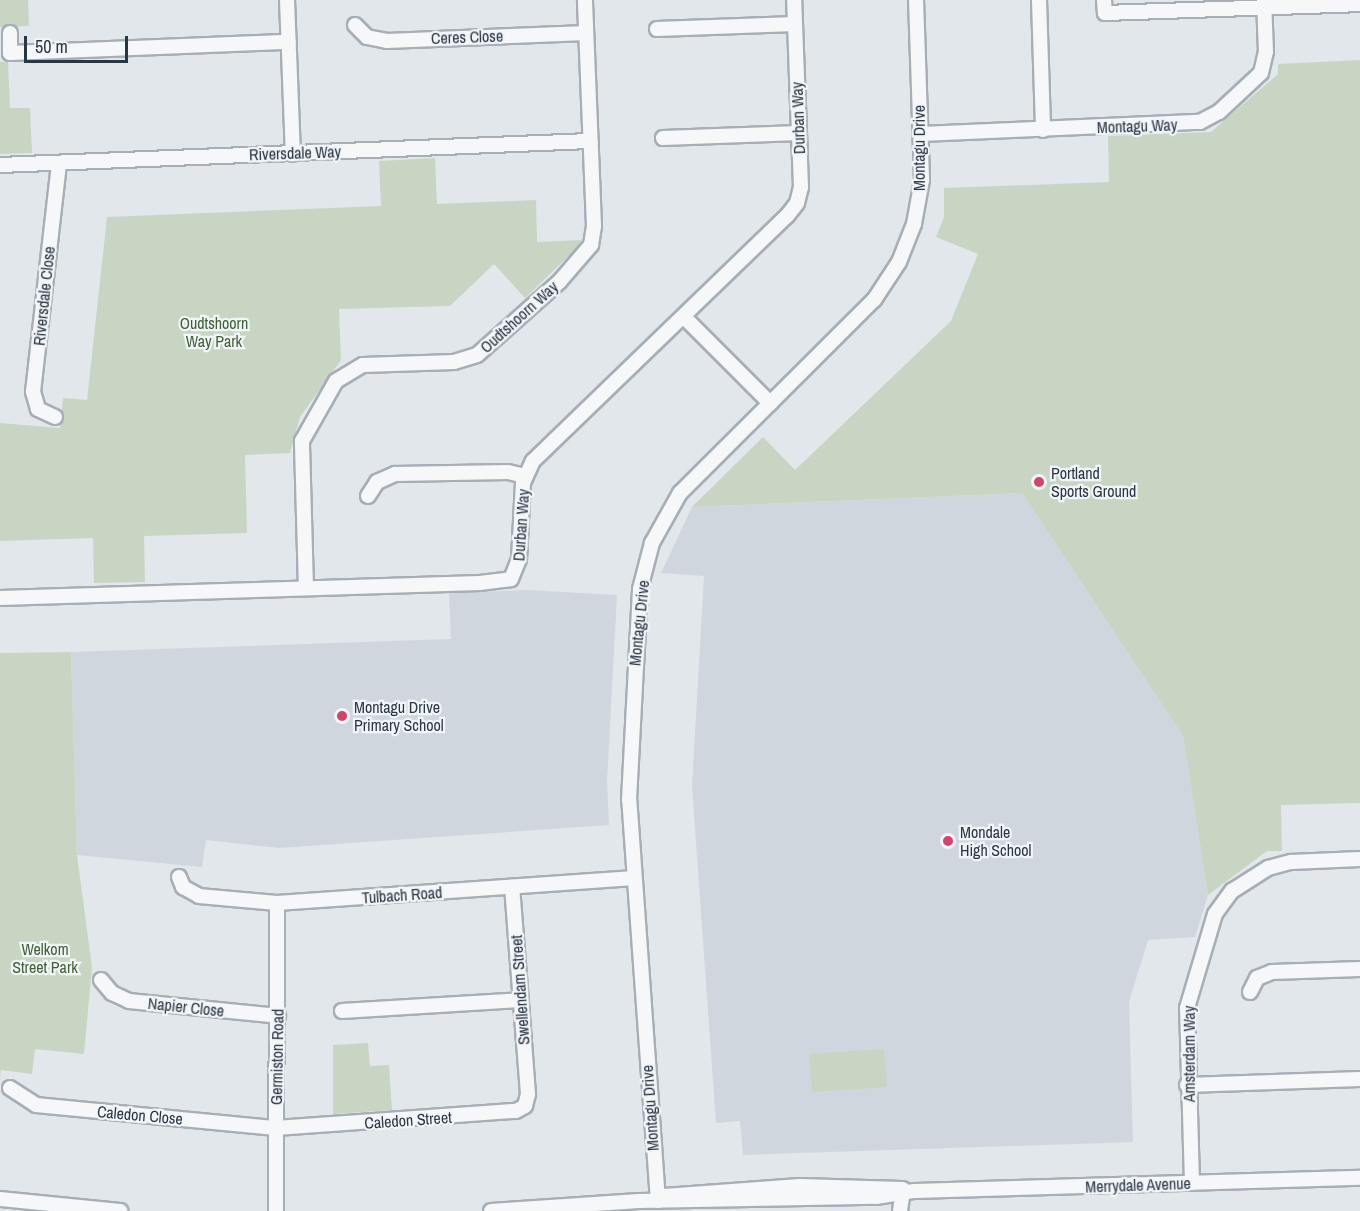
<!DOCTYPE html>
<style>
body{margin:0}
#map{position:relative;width:1360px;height:1211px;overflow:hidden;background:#e2e7eb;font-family:"Archivo Narrow",sans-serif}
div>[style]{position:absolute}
.built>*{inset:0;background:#d0d6dd}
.green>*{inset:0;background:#c9d5c3}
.roads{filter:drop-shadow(2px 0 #a7aeb6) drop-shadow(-2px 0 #a7aeb6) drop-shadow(0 2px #a7aeb6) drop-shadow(0 -2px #a7aeb6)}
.minor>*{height:14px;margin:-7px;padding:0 7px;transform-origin:7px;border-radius:7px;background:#f5f7f9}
.dots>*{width:16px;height:16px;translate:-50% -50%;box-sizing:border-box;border:3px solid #f2f5f8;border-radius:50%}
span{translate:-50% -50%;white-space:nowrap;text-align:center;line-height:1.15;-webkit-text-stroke:4.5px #f2f5f8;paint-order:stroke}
.street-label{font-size:16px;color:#293644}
.park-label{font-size:16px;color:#426036}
.poi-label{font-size:16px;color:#293644}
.left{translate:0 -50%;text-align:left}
.scale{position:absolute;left:24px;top:36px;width:104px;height:27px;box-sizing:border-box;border:3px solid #293644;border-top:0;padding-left:8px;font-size:18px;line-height:21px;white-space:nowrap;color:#293644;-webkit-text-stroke:4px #f2f5f8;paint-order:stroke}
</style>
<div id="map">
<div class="built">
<div style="clip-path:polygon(1022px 493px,1183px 736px,1208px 895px,1195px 937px,1148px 940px,1129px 1002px,1133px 1142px,743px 1155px,740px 1121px,716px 1123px,692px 786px,704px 576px,661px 573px,692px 507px)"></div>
<div style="clip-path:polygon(527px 590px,617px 595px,607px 781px,609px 825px,279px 848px,206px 840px,202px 867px,77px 855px,71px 652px,451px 639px,449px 593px)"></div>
</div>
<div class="green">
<div style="clip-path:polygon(0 0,28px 0,29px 26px,0 27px)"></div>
<div style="clip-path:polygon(1360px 60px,1360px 803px,1281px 805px,1282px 851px,1267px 851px,1208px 895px,1183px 736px,1022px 493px,692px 507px,763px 437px,795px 470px,951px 321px,978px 254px,936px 237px,944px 217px,944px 188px,1109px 182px,1108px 136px,1211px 132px,1278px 74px,1278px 64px)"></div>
<div style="clip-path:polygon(0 62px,8px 62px,10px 108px,30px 108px,32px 153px,0 154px)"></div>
<div style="clip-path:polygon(435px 158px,437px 204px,536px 200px,537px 242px,581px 240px,578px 247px,525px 298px,494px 264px,450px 306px,339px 309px,341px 360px,300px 417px,290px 453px,245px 455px,247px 533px,144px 536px,145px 582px,94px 583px,93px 538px,0 541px,0 423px,60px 428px,63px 398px,87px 400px,107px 217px,381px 206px,379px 161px)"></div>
<div style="clip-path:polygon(71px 652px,77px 855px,92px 967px,84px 1054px,35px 1049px,32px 1074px,1px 1070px,0 1080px,0 653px)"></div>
<div style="clip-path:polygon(368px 1043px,370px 1066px,389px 1065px,392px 1110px,333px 1114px,333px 1045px)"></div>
<div style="clip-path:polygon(884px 1049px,887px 1087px,812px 1092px,809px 1054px)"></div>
</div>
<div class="roads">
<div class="minor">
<div style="left:287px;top:0;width:154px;rotate:87.8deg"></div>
<div style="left:1039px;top:0;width:130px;rotate:88.2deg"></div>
<div style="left:1104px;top:0;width:13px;rotate:86deg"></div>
<div style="left:1105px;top:13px;width:255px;rotate:-2deg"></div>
<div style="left:355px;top:25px;width:17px;rotate:45deg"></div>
<div style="left:367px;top:37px;width:20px;rotate:11deg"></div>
<div style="left:387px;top:41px;width:199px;rotate:-2.3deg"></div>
<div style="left:657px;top:29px;width:138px;rotate:-2.1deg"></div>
<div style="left:10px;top:33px;width:20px;rotate:90deg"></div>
<div style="left:10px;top:53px;width:279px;rotate:-2.3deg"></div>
<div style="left:921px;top:134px;width:279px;rotate:-2.5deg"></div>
<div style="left:1200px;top:122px;width:21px;rotate:-28deg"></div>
<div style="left:1219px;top:112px;width:57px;rotate:-42.9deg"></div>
<div style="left:1261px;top:73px;width:22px;rotate:-77deg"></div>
<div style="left:1266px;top:52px;width:52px;rotate:-92.2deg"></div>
<div style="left:663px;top:138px;width:136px;rotate:-2.1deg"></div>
<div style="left:0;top:165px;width:591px;rotate:-2.33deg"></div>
<div style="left:684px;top:317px;width:122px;rotate:45deg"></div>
<div style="left:55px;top:417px;width:19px;rotate:-155deg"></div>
<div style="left:38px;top:409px;width:18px;rotate:-106deg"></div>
<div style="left:33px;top:392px;width:230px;rotate:-83.5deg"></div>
<div style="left:368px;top:496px;width:17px;rotate:-57deg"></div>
<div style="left:377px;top:482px;width:20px;rotate:-24deg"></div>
<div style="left:395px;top:474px;width:113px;rotate:-1deg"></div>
<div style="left:508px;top:472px;width:17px;rotate:13deg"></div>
<div style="left:306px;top:588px;width:147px;rotate:-91.6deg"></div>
<div style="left:302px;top:441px;width:69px;rotate:-60.5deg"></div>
<div style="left:336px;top:381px;width:31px;rotate:-31deg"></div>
<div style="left:363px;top:365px;width:91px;rotate:-1.9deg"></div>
<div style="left:454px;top:362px;width:24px;rotate:-17deg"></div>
<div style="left:477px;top:355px;width:111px;rotate:-41.7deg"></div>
<div style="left:560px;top:281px;width:48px;rotate:-49.3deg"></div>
<div style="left:591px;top:245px;width:19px;rotate:-81deg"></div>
<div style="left:594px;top:226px;width:226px;rotate:-92.3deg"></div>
<div style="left:0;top:598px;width:480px;rotate:-1.8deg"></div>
<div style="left:480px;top:583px;width:31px;rotate:-7deg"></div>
<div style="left:511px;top:579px;width:22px;rotate:-68deg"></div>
<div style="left:519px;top:559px;width:76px;rotate:-87deg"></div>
<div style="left:523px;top:483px;width:24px;rotate:-66deg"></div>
<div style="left:533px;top:461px;width:353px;rotate:-44deg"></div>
<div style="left:787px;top:216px;width:16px;rotate:-52deg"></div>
<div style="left:797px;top:203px;width:16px;rotate:-76deg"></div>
<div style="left:801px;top:187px;width:187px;rotate:-92.1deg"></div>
<div style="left:179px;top:877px;width:11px;rotate:68deg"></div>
<div style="left:183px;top:887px;width:18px;rotate:29deg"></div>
<div style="left:199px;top:896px;width:78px;rotate:5.1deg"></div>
<div style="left:277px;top:903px;width:358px;rotate:-4deg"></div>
<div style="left:101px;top:980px;width:17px;rotate:50deg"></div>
<div style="left:112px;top:993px;width:19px;rotate:25deg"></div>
<div style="left:129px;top:1001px;width:150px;rotate:5.7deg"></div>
<div style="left:1250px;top:992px;width:16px;rotate:-63deg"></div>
<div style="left:1257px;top:978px;width:16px;rotate:-22deg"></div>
<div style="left:1272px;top:972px;width:88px;rotate:-2deg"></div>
<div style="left:342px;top:1011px;width:178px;rotate:-3.5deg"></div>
<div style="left:1187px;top:1085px;width:173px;rotate:-2deg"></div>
<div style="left:10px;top:1088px;width:31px;rotate:33deg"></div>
<div style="left:36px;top:1105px;width:241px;rotate:5.5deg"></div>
<div style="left:276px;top:1128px;width:241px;rotate:-4.1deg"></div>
<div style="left:516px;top:1111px;width:10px;rotate:-29deg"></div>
<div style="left:525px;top:1106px;width:12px;rotate:-76deg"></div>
<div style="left:528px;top:1094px;width:208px;rotate:-94.4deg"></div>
<div style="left:1192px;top:1183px;width:175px;rotate:-91.6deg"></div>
<div style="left:1187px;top:1008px;width:98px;rotate:-73.4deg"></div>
<div style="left:1215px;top:914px;width:29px;rotate:-54deg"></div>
<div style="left:1232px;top:891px;width:43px;rotate:-32.6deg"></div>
<div style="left:1268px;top:868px;width:24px;rotate:-15deg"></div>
<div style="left:1291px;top:862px;width:69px;rotate:-2.5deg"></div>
<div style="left:664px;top:1196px;width:136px;rotate:-4.2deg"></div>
<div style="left:800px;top:1186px;width:102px;rotate:1.7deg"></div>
<div style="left:0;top:1199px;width:121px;rotate:5.7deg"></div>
<div style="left:658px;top:1201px;width:402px;rotate:-94.1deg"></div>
<div style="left:629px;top:800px;width:211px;rotate:-87deg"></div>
<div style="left:640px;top:589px;width:48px;rotate:-75.4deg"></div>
<div style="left:652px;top:543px;width:57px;rotate:-60.8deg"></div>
<div style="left:680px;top:493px;width:274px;rotate:-44.9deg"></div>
<div style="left:874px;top:300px;width:45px;rotate:-56.7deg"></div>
<div style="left:899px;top:262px;width:41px;rotate:-68.5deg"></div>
<div style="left:914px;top:224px;width:45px;rotate:-79.7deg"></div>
<div style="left:922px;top:180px;width:180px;rotate:-91.9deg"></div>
<div style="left:276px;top:1211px;width:308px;rotate:-89.8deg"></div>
<div style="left:491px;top:1211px;width:148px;rotate:-3.9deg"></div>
<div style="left:639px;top:1201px;width:237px;rotate:-1deg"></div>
<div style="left:876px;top:1197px;width:39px;rotate:-9deg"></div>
<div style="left:915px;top:1191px;width:445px;rotate:-1.7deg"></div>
<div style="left:900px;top:1211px;width:22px;rotate:-82deg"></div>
</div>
</div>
<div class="dots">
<div style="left:1039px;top:482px;background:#d44468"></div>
<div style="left:342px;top:716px;background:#d44468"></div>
<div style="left:948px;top:841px;background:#d44468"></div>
</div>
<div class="street-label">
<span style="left:467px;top:37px;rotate:-2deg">Ceres Close</span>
<span style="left:798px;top:118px;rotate:-92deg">Durban Way</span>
<span style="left:1137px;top:126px;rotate:-2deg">Montagu Way</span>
<span style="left:919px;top:148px;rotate:-90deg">Montagu Drive</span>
<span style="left:295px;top:153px;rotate:-2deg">Riversdale Way</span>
<span style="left:44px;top:296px;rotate:-84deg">Riversdale Close</span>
<span style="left:519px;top:317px;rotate:-42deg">Oudtshoorn Way</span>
<span style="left:521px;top:525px;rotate:-86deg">Durban Way</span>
<span style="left:639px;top:623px;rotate:-84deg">Montagu Drive</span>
<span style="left:402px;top:895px;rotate:-4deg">Tulbach Road</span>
<span style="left:520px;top:990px;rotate:-94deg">Swellendam Street</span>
<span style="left:186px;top:1007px;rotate:6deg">Napier Close</span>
<span style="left:1189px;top:1054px;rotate:-90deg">Amsterdam Way</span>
<span style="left:277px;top:1057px;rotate:-89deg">Germiston Road</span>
<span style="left:650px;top:1108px;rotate:-94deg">Montagu Drive</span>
<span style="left:140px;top:1115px;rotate:5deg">Caledon Close</span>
<span style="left:408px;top:1120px;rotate:-4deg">Caledon Street</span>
<span style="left:1138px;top:1185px;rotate:-2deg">Merrydale Avenue</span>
</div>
<div class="park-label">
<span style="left:214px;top:332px">Oudtshoorn<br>Way Park</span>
<span style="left:45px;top:958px">Welkom<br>Street Park</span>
</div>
<div class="poi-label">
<span class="left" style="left:1051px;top:482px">Portland<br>Sports Ground</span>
<span class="left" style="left:354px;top:716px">Montagu Drive<br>Primary School</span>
<span class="left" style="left:960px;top:841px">Mondale<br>High School</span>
</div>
<div class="scale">50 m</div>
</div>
